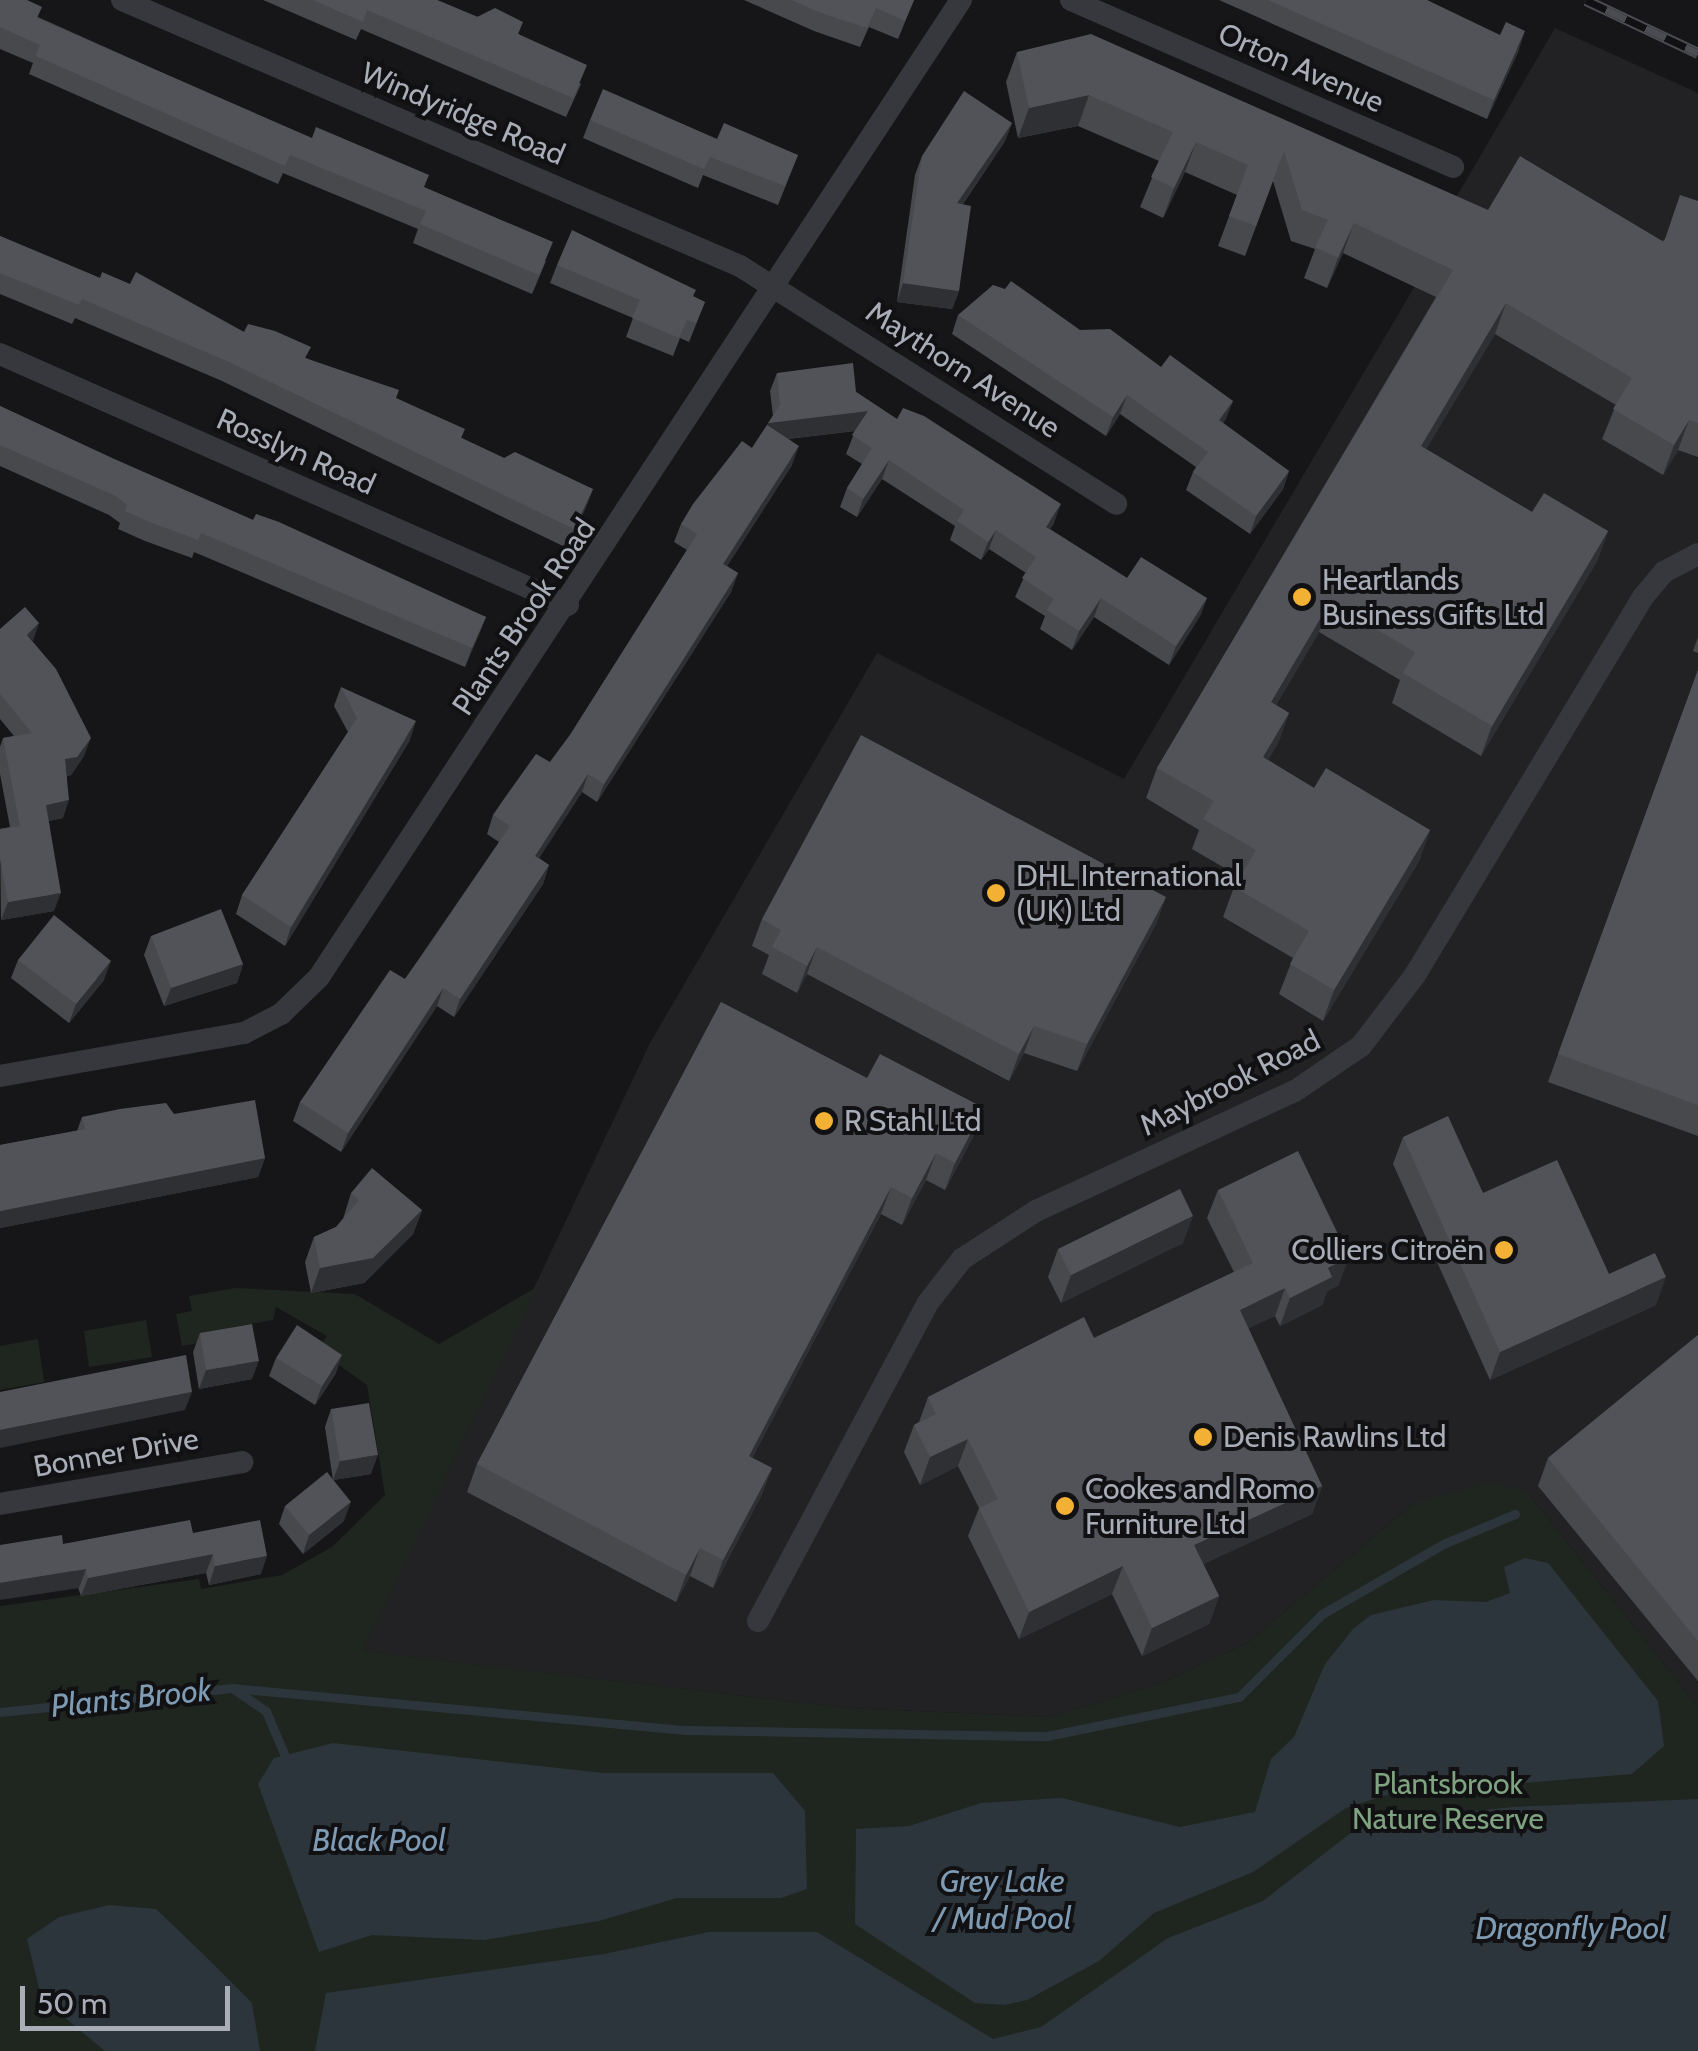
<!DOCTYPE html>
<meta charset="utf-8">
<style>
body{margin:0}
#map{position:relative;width:1698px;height:2051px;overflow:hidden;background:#161618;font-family:Cabin,sans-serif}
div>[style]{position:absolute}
.built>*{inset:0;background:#222225}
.green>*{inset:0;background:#1e261f}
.water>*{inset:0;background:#2c353c}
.stream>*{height:9px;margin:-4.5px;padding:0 4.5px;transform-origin:4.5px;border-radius:4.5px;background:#2c353c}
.minor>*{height:22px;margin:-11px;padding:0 11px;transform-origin:11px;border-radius:11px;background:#37383d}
.rail>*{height:11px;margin-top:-5.5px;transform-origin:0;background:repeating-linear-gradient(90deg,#111113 0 22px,#4a4c52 0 44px);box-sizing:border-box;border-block:2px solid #4a4c52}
.wall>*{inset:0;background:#47494d}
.shaded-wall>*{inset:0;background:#2f3033}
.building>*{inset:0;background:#525359}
.dots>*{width:28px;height:28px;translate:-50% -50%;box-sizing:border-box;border:5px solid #111113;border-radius:50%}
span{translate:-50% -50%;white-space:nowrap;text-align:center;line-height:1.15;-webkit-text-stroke:8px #111113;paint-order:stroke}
.street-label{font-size:30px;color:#a8adb8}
.poi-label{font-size:30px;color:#a8adb8}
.left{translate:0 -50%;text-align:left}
.right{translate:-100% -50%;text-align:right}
.park-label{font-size:30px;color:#7fa381}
.water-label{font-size:32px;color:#7f9bb3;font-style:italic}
.scale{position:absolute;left:20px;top:1986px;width:210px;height:45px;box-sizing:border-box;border:5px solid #a8adb8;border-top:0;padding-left:12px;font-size:30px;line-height:35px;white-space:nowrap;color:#a8adb8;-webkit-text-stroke:8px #111113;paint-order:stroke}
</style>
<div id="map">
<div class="built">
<div style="clip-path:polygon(1555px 28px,1698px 93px,1698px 1707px,1527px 1492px,1415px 1502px,1247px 1643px,1161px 1683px,1051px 1717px,847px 1708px,362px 1651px,650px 1043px,877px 653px,1124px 779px,1422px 274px,1454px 201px)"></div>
</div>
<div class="green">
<div style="clip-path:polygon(537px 1287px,363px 1651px,847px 1708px,1051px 1717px,1161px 1683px,1247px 1643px,1415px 1502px,1492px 1482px,1527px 1492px,1698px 1707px,1698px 2051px,0 2051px,0 1606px,199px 1579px,201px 1589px,282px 1575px,332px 1547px,385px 1495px,367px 1385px,318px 1350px,327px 1336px,276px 1307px,273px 1320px,217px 1330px,218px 1340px,182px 1346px,176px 1314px,192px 1311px,189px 1296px,236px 1288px,355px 1294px,439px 1344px)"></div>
<div style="clip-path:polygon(146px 1320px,152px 1357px,89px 1367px,84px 1331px)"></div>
<div style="clip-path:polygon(38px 1339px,44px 1382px,0 1390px,0 1346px)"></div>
</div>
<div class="water">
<div style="clip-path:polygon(1525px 1558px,1548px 1563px,1658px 1701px,1664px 1746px,1632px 1774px,1390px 1794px,1346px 1808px,1253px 1872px,1154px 1913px,1099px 1961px,1027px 2000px,1005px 2005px,975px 2003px,855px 1924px,856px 1829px,909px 1826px,981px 1803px,1062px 1798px,1180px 1827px,1255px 1812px,1271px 1759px,1294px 1737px,1325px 1664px,1353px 1629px,1371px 1615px,1434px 1600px,1486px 1602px,1510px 1593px,1504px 1567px)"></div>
<div style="clip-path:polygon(333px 1743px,603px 1773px,773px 1773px,805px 1811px,807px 1889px,781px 1898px,677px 1898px,599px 1921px,484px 1940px,372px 1935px,319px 1952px,258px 1784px,274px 1758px)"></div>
<div style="clip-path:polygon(1698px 1799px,1698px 2051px,315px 2051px,326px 1993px,604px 1954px,709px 1932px,817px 1932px,993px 2039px,1041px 2027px,1168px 1938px,1263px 1901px,1352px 1832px,1396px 1819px,1513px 1807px)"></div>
<div style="clip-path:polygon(109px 1905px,156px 1909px,204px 1955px,252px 2003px,260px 2051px,105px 2051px,58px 2012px,39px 1988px,27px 1939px,59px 1917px)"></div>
</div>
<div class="stream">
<div style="left:232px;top:1688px;width:456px;rotate:5.3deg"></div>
<div style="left:686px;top:1730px;width:361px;rotate:1deg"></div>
<div style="left:1047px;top:1736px;width:196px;rotate:-11.5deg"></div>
<div style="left:1239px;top:1697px;width:117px;rotate:-45deg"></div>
<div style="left:1322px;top:1614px;width:140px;rotate:-30deg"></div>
<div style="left:1443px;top:1544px;width:78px;rotate:-22.6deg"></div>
<div style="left:0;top:1712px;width:233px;rotate:-5.9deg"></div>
<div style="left:232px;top:1688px;width:41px;rotate:34.1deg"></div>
<div style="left:266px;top:1711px;width:49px;rotate:67.1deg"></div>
</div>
<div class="minor">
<div style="left:122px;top:0;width:673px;rotate:23.29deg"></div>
<div style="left:740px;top:266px;width:445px;rotate:32.3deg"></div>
<div style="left:1071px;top:0;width:417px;rotate:23.6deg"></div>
<div style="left:0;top:354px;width:621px;rotate:23.84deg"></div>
<div style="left:0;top:1076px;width:248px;rotate:-10deg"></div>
<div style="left:244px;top:1033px;width:42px;rotate:-27.2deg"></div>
<div style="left:281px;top:1014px;width:53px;rotate:-44.2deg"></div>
<div style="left:319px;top:977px;width:1169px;rotate:-56.69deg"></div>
<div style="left:0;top:1504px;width:246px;rotate:-9.8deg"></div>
<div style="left:758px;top:1621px;width:359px;rotate:-61.9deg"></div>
<div style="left:927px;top:1304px;width:57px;rotate:-52.1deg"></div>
<div style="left:962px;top:1259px;width:88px;rotate:-33deg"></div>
<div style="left:1036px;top:1211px;width:285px;rotate:-24.9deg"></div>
<div style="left:1295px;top:1091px;width:80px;rotate:-34.3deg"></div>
<div style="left:1361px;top:1046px;width:89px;rotate:-52.7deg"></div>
<div style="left:1415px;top:975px;width:441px;rotate:-58.9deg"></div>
<div style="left:1643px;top:597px;width:33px;rotate:-50deg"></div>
<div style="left:1664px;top:572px;width:38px;rotate:-28deg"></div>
</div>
<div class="rail">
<div style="left:1586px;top:0;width:124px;rotate:25.3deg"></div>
</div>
<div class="wall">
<div style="clip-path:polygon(0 0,232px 104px,424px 187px,546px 261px,532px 294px,413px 243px,418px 229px,283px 173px,278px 184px,29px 74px,33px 63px,0 49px)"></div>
<div style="clip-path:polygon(263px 0,437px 0,519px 34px,581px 84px,566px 117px,361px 29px,356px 40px)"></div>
<div style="clip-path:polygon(744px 0,914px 0,898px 39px,869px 27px,860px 47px,814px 31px)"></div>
<div style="clip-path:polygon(1219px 0,1427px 0,1519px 50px,1487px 119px)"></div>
<div style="clip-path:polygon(1017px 52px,1488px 210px,1663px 241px,1698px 201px,1698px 457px,1678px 450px,1663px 475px,1602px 439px,1616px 405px,1495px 334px,1426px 449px,1532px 512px,1608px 531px,1597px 561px,1481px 756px,1392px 703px,1400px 680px,1319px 632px,1276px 705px,1289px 713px,1278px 743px,1268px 760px,1314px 788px,1430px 830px,1419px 861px,1323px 1021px,1279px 994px,1293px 958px,1223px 917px,1234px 887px,1240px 877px,1192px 849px,1199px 830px,1146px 798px,1157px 768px,1436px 297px,1343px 253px,1327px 288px,1304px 278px,1315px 249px,1291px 241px,1273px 181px,1245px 256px,1218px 246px,1237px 195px,1185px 172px,1163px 218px,1140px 207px,1159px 161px,1078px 126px,1018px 138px,1006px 82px)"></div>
<div style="clip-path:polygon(590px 120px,717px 139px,798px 155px,778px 205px,703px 175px,698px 188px,583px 138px)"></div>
<div style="clip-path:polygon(1012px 123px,1005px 141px,963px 204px,959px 291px,952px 309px,897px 302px,915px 175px,922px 156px)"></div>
<div style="clip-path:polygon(0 236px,100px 278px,244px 332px,306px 358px,396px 398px,462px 438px,504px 458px,593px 489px,586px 507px,567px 548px,222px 381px,75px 318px,72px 324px,0 294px)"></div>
<div style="clip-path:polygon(557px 265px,693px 297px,705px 302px,689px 342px,680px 338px,673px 356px,626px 337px,633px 318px,550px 283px)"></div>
<div style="clip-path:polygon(958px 315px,1080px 330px,1233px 401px,1223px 423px,1289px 471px,1283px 489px,1250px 534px,1186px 490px,1193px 472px,1196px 467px,1120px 414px,1106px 436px,952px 334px)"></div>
<div style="clip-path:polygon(777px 373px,856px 392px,1054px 523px,1050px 529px,1127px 578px,1207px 598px,1200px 616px,1169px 665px,1094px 617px,1072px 650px,1040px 629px,1045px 616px,1015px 597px,1026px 573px,989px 549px,981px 560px,950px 540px,955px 526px,882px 479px,857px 517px,840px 507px,847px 488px,862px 464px,846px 454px,855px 431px,788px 439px,792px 465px,727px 566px,738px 573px,731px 592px,597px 802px,582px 792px,539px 858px,549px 865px,543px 884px,454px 1017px,437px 1006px,341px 1152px,293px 1121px,300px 1102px,405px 979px,499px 842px,487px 834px,493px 815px,550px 762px,570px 735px,687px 550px,674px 542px,681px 524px,752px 448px,773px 416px,770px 391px)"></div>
<div style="clip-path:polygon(0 406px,114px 459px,253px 520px,486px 617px,465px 667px,194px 552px,192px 558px,145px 541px,118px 529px,120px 523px,109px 515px,0 466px)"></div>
<div style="clip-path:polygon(0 629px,32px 642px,84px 756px,71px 775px,67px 776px,63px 818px,49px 821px,54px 911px,1px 920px,0 829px,10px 827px,0 774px,0 747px,3px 738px,14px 736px,0 719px)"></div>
<div style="clip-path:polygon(1698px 637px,1698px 653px,1693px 651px)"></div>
<div style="clip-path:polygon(1698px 670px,1698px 1136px,1548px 1082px)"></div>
<div style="clip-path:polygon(341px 687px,410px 740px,285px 946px,236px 914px,242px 895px,348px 732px,334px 706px)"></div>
<div style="clip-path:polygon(1166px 897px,1156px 924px,1077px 1071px,1024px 1053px,1009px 1081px,807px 974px,797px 993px,762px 974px,769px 955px,752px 946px,762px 919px)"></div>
<div style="clip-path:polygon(151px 936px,243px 964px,237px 983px,164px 1006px,144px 955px)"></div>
<div style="clip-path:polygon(18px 960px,104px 980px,69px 1023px,11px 978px)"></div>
<div style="clip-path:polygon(721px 1002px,974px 1135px,945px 1190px,926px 1180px,902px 1225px,881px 1214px,752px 1458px,772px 1468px,761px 1496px,713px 1588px,690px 1576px,676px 1602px,467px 1492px,477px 1464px)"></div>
<div style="clip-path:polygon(174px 1114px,265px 1158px,258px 1177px,0 1228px,0 1145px,77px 1131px,82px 1117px)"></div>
<div style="clip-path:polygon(1403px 1137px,1483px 1193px,1656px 1305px,1490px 1380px,1393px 1164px)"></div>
<div style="clip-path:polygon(1218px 1190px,1339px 1285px,1327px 1291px,1322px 1305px,1280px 1326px,1275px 1316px,1248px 1328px,1322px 1486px,1312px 1514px,1203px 1564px,1219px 1596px,1209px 1624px,1142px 1656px,1112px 1594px,1019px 1639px,968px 1536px,979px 1508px,958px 1466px,920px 1485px,904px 1452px,914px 1425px,919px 1422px,928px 1397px,1094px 1338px,1234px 1272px,1207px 1218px)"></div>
<div style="clip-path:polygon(351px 1193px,422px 1210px,413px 1234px,364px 1283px,311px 1293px,305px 1262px,314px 1237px,336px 1227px,343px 1219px)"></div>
<div style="clip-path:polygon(1183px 1243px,1061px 1303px,1048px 1277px,1058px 1249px)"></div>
<div style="clip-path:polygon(200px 1333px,252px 1379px,199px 1389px,193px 1352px)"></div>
<div style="clip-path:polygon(1698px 1335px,1698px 1681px,1538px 1486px,1548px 1458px)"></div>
<div style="clip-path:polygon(276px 1358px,336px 1373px,315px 1405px,269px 1376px)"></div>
<div style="clip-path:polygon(331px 1409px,371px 1474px,333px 1480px,325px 1427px)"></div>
<div style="clip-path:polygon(285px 1506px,344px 1521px,303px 1554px,279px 1524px)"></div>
<div style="clip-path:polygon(193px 1533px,261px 1574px,209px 1585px,206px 1573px,81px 1596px,63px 1544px)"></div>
</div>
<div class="shaded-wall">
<div style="clip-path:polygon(1525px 31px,1519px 50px,1487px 119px,1494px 100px)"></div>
<div style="clip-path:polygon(1089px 95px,1078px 126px,1018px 138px,1029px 108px)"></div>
<div style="clip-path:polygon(1012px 123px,1005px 141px,951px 221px,957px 203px)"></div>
<div style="clip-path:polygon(1196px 142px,1185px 172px,1163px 218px,1174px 188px)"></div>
<div style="clip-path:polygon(1354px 223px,1343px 253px,1327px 288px,1338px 258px)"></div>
<div style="clip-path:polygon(903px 283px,959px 291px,952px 309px,897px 302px)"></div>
<div style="clip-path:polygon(1506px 303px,1495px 334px,1410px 476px,1421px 446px)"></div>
<div style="clip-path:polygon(1127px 395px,1120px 414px,1106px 436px,1113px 417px)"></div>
<div style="clip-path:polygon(1233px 401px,1226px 419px,1212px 439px,1219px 420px)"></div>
<div style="clip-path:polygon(868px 411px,861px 430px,762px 442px,768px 423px)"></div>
<div style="clip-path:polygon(1689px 420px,1678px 450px,1663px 475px,1674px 445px)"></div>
<div style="clip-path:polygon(799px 446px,792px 465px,717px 582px,723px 564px)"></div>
<div style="clip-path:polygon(889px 460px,882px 479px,857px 517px,863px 499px)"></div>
<div style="clip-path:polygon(1289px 471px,1283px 489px,1250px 534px,1256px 516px)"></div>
<div style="clip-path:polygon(593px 489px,586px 507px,567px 548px,574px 529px)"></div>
<div style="clip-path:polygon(1061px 504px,1054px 523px,1039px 545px,1046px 527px)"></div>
<div style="clip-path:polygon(996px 530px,989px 549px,981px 560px,988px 542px)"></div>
<div style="clip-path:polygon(1608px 531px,1597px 561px,1481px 756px,1492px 726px)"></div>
<div style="clip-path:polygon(738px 573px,731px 592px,597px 802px,604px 784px)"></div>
<div style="clip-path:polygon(1101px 598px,1094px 617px,1072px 650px,1079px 631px)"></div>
<div style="clip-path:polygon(1207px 598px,1200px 616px,1169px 665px,1176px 646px)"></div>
<div style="clip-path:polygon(1330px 602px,1319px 632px,1260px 732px,1271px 702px)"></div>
<div style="clip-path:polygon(486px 617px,479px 635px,465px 667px,472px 648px)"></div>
<div style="clip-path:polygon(39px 623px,33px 641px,27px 635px)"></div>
<div style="clip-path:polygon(1289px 713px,1278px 743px,1252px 787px,1263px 757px)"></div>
<div style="clip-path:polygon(416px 721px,410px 740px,285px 946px,291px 927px)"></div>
<div style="clip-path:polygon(91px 738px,84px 756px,71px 775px,59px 777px,65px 759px)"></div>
<div style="clip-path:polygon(588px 774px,582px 792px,528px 875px,535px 856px)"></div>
<div style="clip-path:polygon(69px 800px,63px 818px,40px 823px,46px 805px)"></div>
<div style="clip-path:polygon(1430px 830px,1419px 861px,1323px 1021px,1334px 990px)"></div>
<div style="clip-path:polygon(549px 865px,543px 884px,454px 1017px,460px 999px)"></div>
<div style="clip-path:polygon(61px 893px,54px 911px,1px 920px,8px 902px)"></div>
<div style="clip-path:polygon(1166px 897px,1156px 924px,1077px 1071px,1087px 1044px)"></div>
<div style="clip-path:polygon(817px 947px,807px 974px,797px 993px,807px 966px)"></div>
<div style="clip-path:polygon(111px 961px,104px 980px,69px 1023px,76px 1004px)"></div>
<div style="clip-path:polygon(243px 964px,237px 983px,164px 1006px,171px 988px)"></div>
<div style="clip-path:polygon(443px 988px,437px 1006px,341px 1152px,348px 1133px)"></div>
<div style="clip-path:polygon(1034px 1026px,1024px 1053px,1009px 1081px,1019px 1054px)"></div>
<div style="clip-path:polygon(984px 1108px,974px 1135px,945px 1190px,955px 1163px)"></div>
<div style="clip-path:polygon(936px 1153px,926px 1180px,902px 1225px,912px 1198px)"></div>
<div style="clip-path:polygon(265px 1158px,258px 1177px,0 1228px,0 1211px)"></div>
<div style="clip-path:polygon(891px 1187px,881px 1214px,738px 1484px,749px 1456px)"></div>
<div style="clip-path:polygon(422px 1210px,413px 1234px,364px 1283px,311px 1293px,320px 1268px)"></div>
<div style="clip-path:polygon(1193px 1216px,1183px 1243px,1061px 1303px,1071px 1275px)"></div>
<div style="clip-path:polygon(1349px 1257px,1339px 1285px,1327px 1291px,1322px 1305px,1280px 1326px,1290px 1298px,1328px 1268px)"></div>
<div style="clip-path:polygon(1666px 1277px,1656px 1305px,1490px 1380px,1500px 1352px)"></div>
<div style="clip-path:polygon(1285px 1288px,1275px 1316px,1230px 1337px,1240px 1310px)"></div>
<div style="clip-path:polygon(342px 1355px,336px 1373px,315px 1405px,322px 1386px)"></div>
<div style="clip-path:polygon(259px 1361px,252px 1379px,199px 1389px,206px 1370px)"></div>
<div style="clip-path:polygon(192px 1392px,185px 1410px,0 1448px,0 1430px)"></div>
<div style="clip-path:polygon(968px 1439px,958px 1466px,920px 1485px,930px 1457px)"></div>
<div style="clip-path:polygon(378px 1455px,371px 1474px,333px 1480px,340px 1461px)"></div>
<div style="clip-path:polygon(772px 1468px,761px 1496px,713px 1588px,723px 1560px)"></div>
<div style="clip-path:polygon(1322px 1486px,1312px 1514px,1184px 1573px,1194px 1545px)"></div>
<div style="clip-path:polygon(351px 1502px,344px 1521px,303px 1554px,309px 1535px)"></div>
<div style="clip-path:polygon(700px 1548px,690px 1576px,676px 1602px,686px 1575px)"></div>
<div style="clip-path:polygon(213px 1554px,206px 1573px,81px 1596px,88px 1578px)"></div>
<div style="clip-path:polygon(267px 1556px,261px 1574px,209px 1585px,215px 1566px)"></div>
<div style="clip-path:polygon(1123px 1566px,1112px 1594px,1019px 1639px,1029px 1612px)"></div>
<div style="clip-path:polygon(86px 1569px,79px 1588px,0 1600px,0 1583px)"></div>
<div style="clip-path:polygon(1219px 1596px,1209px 1624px,1142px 1656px,1152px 1628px)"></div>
</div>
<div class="building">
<div style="clip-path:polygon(0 0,27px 0,42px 7px,37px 18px,312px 138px,316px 127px,429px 175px,424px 187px,553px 242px,539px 275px,420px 224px,426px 211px,290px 155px,285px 166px,36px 56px,40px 45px,0 27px)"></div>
<div style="clip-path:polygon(313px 0,437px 0,477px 17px,495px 8px,523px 22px,518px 34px,587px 65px,573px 98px,367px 10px,363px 22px)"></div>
<div style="clip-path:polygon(792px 0,914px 0,905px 21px,876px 8px,867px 28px,821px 13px)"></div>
<div style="clip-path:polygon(1268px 0,1427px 0,1500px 35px,1506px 22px,1525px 31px,1494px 100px)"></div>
<div style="clip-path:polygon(1091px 34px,1488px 210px,1520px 156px,1664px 242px,1680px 195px,1698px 201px,1698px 423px,1689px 420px,1674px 445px,1613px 409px,1632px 378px,1506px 303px,1421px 446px,1532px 512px,1544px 493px,1608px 531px,1492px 726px,1403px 673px,1415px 652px,1330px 602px,1271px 702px,1289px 713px,1263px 757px,1314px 788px,1326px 768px,1430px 830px,1334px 990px,1290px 964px,1309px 931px,1234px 887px,1256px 850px,1203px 819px,1214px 801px,1157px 768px,1453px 270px,1354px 223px,1338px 258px,1315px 247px,1328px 220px,1302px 210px,1284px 151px,1256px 226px,1229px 216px,1248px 165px,1196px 142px,1174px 188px,1151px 177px,1173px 132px,1089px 95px,1029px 108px,1017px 52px)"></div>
<div style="clip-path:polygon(603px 89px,717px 139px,724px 123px,798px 155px,785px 186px,710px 157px,704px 169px,590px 120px)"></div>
<div style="clip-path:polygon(964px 91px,1012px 123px,957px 203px,971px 206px,959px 291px,903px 283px,922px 156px)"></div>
<div style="clip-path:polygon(572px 230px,696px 290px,693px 296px,705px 302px,696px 323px,687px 320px,679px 338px,632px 318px,640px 300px,557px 265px)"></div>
<div style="clip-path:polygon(0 236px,100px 278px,102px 272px,130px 284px,136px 272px,244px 332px,248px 324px,275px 331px,311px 347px,305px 358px,399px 390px,396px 398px,465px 429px,461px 438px,504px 458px,515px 452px,593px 489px,574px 529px,229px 362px,82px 299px,79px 305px,0 273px)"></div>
<div style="clip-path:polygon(1011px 281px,1080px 330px,1110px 329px,1161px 367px,1170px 355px,1233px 401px,1219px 420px,1289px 471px,1256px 516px,1193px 472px,1208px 452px,1127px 395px,1113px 417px,958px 315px,993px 285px,1005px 289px)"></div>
<div style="clip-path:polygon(853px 363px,856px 392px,897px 419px,903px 408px,924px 416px,1061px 504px,1046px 527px,1127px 578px,1141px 557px,1207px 598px,1176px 646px,1101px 598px,1079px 631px,1047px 610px,1054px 599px,1022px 578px,1036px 557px,996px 530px,988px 542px,957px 521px,964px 510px,889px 460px,863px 499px,847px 488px,872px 448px,852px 435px,868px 411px,768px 423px,780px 405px,777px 373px)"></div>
<div style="clip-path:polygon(0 406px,114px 459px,253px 520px,256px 514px,279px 522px,486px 617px,472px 648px,201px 533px,198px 540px,152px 523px,125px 511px,127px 505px,116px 496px,0 445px)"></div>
<div style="clip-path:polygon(767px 425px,799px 446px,723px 564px,738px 573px,604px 784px,588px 774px,535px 856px,549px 865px,460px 999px,443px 988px,348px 1133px,300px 1102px,390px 970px,405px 979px,426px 950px,510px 826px,493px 815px,506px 796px,536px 754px,550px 762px,570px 735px,697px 534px,681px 524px,693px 504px,742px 441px,752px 448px)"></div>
<div style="clip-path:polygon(25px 607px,39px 623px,27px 635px,56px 669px,91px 738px,77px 757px,65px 759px,69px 800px,46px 805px,61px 893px,8px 902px,0 859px,0 829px,20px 826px,3px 738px,32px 733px,0 694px,0 629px)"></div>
<div style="clip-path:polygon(1698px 670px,1698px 1105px,1558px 1054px)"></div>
<div style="clip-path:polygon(341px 687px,416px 721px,291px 927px,242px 895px,357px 718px)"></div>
<div style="clip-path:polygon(861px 735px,1166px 897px,1087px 1044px,1034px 1026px,1019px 1054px,817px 947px,807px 966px,772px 947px,781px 930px,762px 919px)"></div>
<div style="clip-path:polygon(221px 909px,243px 964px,171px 988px,151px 936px)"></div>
<div style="clip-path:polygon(54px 915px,111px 961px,76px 1004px,18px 960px)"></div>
<div style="clip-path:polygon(721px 1002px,867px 1078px,880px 1054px,984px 1108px,955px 1163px,936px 1153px,912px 1198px,891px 1187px,749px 1456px,772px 1468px,723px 1560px,700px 1548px,686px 1575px,477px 1464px)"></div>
<div style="clip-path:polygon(255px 1100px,265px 1158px,0 1211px,0 1145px,85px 1129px,82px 1117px,120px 1109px,166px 1103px,174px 1114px)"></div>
<div style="clip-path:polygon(1448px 1116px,1483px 1193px,1557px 1160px,1609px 1274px,1655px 1253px,1666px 1277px,1500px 1352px,1403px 1137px)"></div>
<div style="clip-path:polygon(1298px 1151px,1349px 1257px,1328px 1268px,1332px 1277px,1290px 1298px,1285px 1288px,1240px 1310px,1322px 1486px,1194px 1545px,1219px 1596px,1152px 1628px,1123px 1566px,1029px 1612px,979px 1508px,998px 1499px,968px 1439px,930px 1457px,914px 1425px,936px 1414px,928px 1397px,1084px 1317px,1094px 1338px,1253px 1263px,1218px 1190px)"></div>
<div style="clip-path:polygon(372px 1168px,422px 1210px,373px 1258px,320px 1268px,314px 1237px,336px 1227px,359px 1200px,351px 1193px)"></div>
<div style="clip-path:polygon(1180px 1189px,1193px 1216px,1071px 1275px,1058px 1249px)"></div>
<div style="clip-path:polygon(252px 1324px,259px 1361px,206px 1370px,200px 1333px)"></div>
<div style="clip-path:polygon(297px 1325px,342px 1355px,322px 1386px,276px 1358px)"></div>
<div style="clip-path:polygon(1698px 1335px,1698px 1641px,1548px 1458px)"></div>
<div style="clip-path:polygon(186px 1355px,192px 1392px,0 1430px,0 1392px)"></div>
<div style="clip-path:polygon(369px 1403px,378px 1455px,340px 1461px,331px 1409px)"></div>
<div style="clip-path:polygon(327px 1472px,351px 1502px,309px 1535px,285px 1506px)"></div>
<div style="clip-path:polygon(190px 1520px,193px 1533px,260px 1520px,267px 1556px,215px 1566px,213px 1554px,88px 1578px,86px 1569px,0 1583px,0 1545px,62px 1535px,63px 1544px)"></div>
</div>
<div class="dots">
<div style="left:1302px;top:597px;background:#f2b134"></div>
<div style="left:996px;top:893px;background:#f2b134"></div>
<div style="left:824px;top:1121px;background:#f2b134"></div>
<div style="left:1504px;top:1250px;background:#f2b134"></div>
<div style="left:1203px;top:1437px;background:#f2b134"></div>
<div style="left:1065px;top:1506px;background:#f2b134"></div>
</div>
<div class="street-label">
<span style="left:1301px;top:68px;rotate:24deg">Orton Avenue</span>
<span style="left:463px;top:114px;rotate:23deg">Windyridge Road</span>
<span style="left:963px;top:370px;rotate:33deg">Maythorn Avenue</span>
<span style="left:296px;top:452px;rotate:24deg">Rosslyn Road</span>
<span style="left:524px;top:617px;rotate:-56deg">Plants Brook Road</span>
<span style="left:1230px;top:1083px;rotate:-27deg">Maybrook Road</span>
<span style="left:116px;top:1453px;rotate:-10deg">Bonner Drive</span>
</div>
<div class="poi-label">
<span class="left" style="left:1322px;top:597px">Heartlands<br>Business Gifts Ltd</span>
<span class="left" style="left:1016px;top:893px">DHL International<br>(UK) Ltd</span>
<span class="left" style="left:844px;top:1121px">R Stahl Ltd</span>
<span class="right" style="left:1484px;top:1250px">Colliers Citroën</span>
<span class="left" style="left:1223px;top:1437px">Denis Rawlins Ltd</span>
<span class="left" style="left:1085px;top:1506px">Cookes and Romo<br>Furniture Ltd</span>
</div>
<div class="park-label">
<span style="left:1448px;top:1801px">Plantsbrook<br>Nature Reserve</span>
</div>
<div class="water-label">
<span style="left:131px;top:1698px;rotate:-6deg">Plants Brook</span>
<span style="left:379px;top:1840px">Black Pool</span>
<span style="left:1002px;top:1900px">Grey Lake<br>/ Mud Pool</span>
<span style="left:1571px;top:1928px">Dragonfly Pool</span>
</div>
<div class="scale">50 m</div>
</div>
